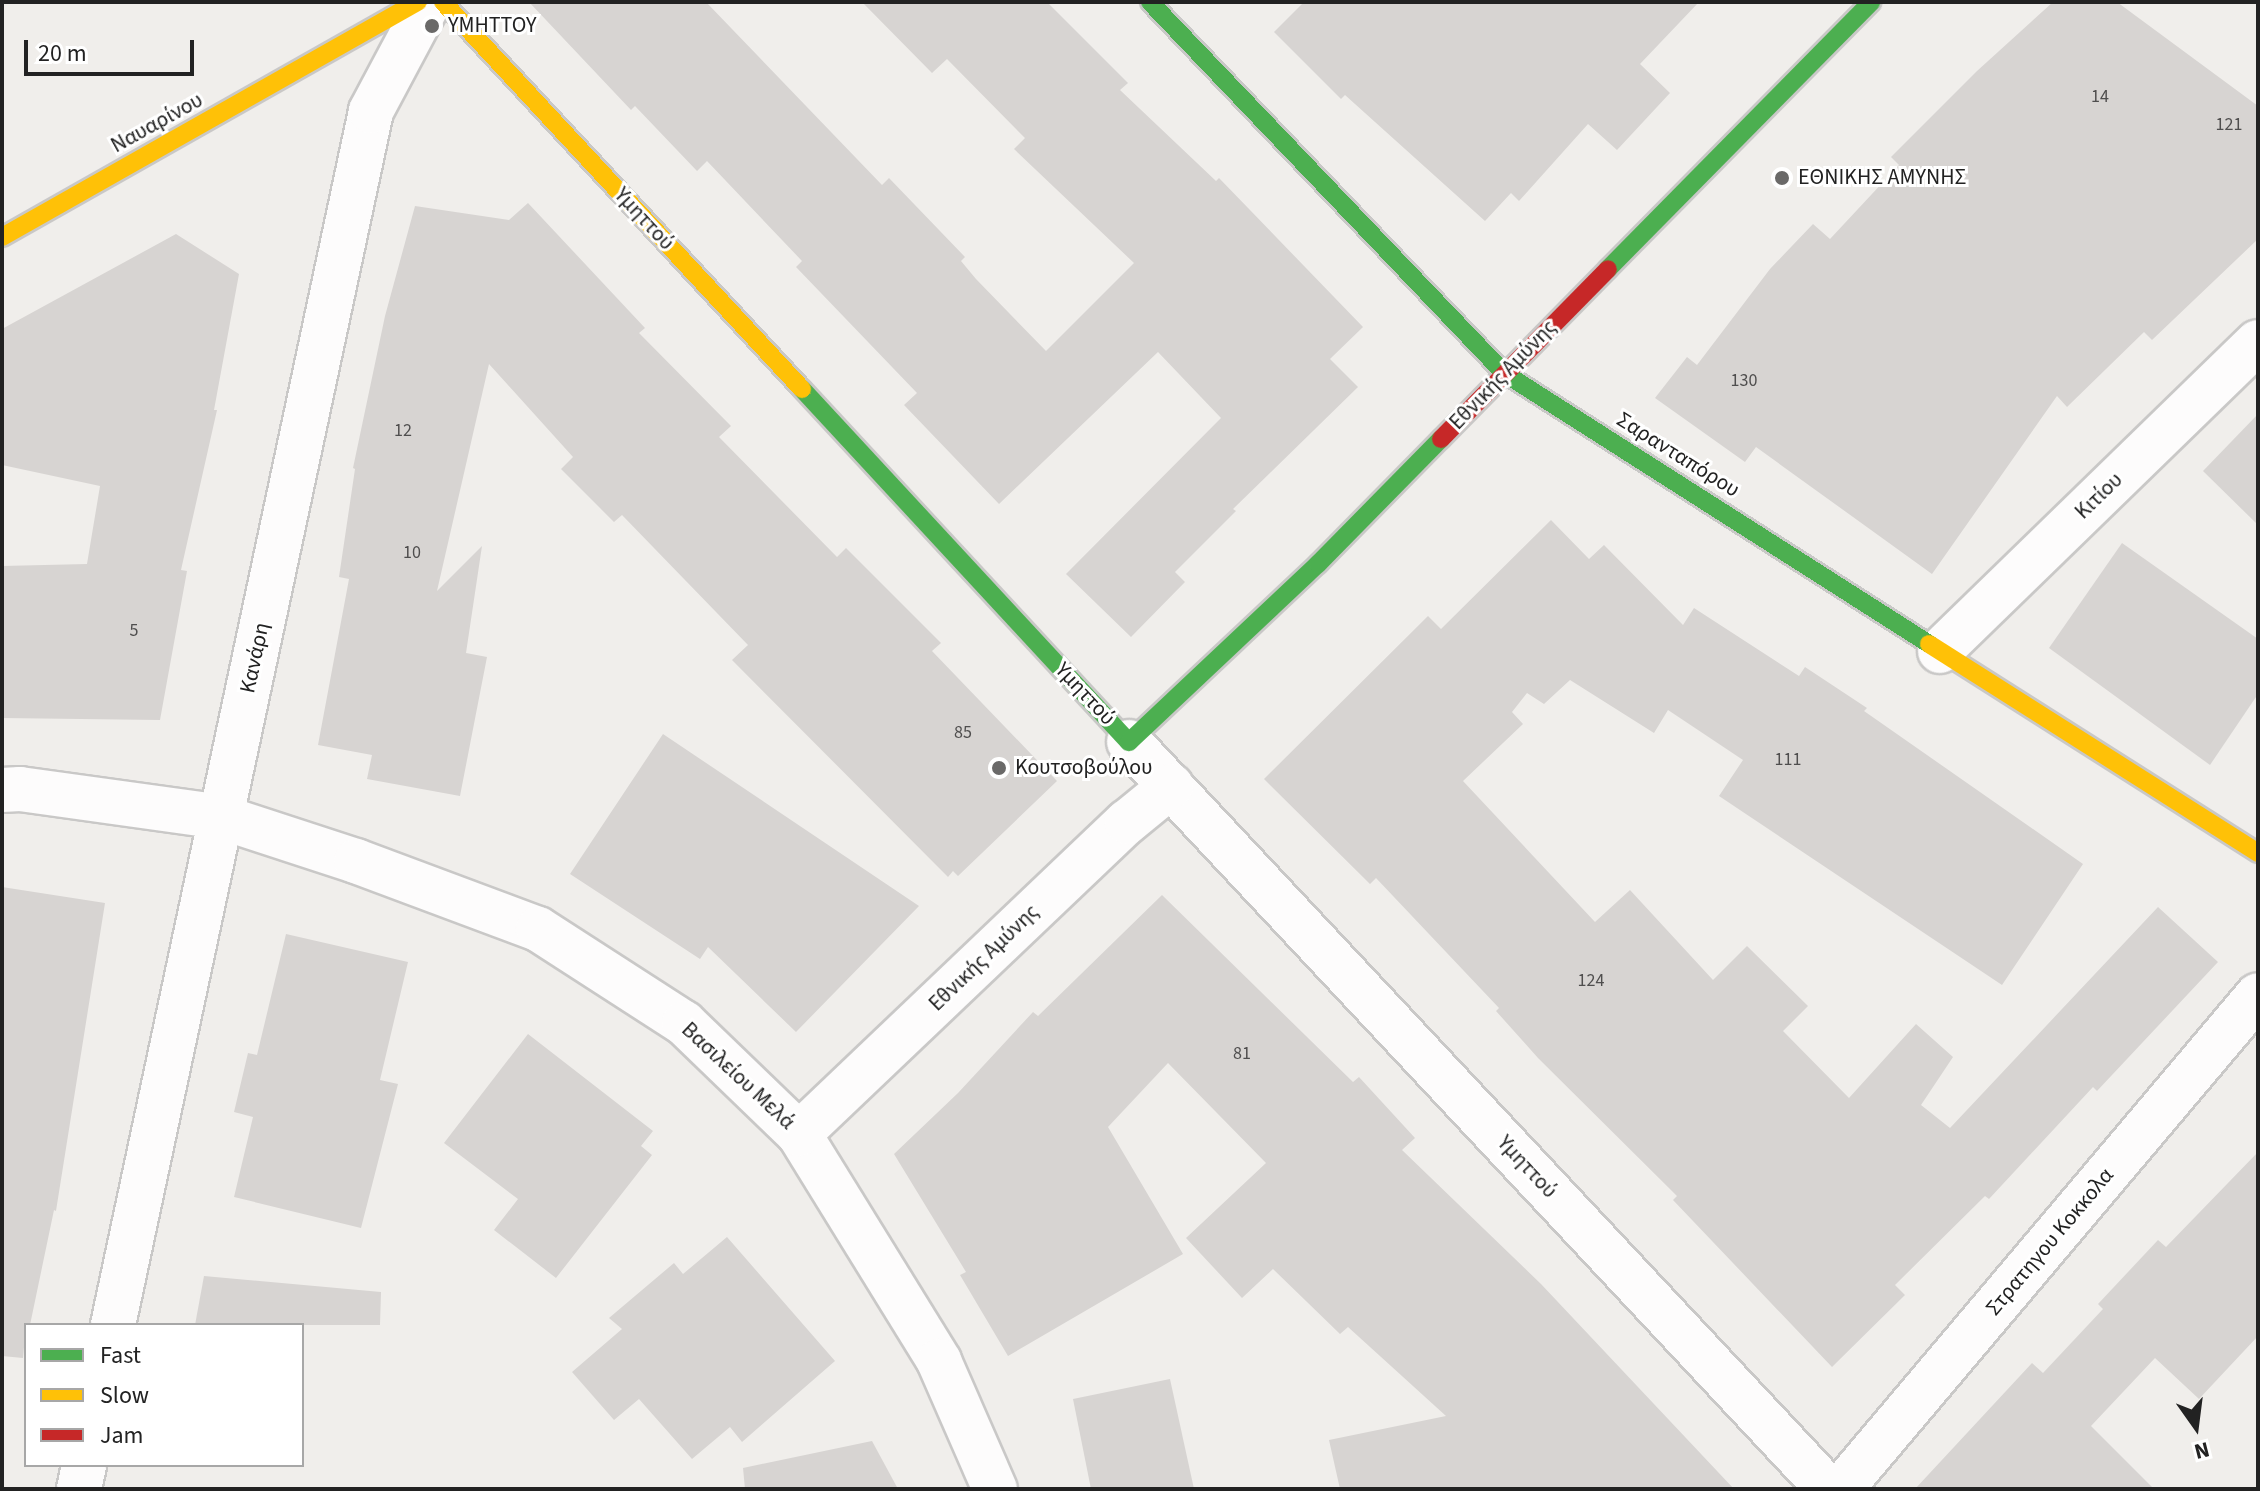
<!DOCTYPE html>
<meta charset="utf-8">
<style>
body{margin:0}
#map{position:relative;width:2260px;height:1491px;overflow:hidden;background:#f0eeeb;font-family:"Source Sans 3",sans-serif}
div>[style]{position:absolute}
.building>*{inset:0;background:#d7d4d2}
.roads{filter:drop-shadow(2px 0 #c9c8c7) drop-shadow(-2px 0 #c9c8c7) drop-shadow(0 2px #c9c8c7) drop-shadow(0 -2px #c9c8c7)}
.street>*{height:44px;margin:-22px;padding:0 22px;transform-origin:22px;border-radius:22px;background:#fdfcfc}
.fast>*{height:18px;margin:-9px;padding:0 9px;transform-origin:9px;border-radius:9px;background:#4caf50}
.slow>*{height:18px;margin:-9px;padding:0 9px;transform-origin:9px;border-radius:9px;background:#ffc107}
.jam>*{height:18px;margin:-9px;padding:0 9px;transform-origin:9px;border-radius:9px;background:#c62828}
.dots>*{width:22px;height:22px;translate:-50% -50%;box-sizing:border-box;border:4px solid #fff;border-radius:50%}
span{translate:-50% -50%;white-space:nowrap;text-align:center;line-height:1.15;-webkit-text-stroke:6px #fff;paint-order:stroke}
.number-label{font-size:18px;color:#4f4e4e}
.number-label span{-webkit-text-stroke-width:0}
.poi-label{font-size:22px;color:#222}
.left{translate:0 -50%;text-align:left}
.street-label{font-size:22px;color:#222}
.frame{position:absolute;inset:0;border:4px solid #222;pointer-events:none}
.legend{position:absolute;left:24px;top:1323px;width:280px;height:144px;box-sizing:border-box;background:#fff;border:2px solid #a7a7a7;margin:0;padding:10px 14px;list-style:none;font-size:24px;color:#222}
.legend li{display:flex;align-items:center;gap:16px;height:40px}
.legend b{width:40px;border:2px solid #a7a7a7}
.north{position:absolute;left:2156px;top:1387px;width:80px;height:80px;-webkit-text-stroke:6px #fff;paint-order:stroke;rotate:166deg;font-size:22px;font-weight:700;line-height:32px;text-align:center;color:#222}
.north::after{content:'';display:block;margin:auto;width:28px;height:36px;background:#222;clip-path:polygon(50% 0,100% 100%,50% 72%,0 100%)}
.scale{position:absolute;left:24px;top:40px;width:170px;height:36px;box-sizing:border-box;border:4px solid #222;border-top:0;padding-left:10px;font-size:24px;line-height:28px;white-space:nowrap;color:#222;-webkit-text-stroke:6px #fff;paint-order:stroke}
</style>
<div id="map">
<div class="building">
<div style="clip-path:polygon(529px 2px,706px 2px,882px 185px,889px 178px,965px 257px,961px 261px,976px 279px,1046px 351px,1134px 263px,1014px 149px,1025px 138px,947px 59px,932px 73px,862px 2px,1047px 2px,1128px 83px,1120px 90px,1216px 181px,1219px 178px,1363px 327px,1330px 359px,1358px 387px,1233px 509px,1236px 511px,1175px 572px,1185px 582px,1131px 637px,1066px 574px,1221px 418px,1158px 352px,999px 504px,904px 405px,917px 393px,796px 267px,802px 261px,707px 161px,697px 171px,635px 106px,631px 110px)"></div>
<div style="clip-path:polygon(1304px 2px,1699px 2px,1640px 64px,1670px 93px,1617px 150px,1588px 124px,1519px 201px,1511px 193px,1485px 221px,1345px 95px,1341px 99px,1274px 32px)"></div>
<div style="clip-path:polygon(2053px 2px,2117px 2px,2258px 106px,2258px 239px,2152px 340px,2144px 332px,2067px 407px,2057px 396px,1932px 574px,1756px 447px,1745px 462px,1655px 398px,1687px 357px,1697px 365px,1770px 269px,1813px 224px,1830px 239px,1899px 165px,1891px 157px,1977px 71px)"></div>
<div style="clip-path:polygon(528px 203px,645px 328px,639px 333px,731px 426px,719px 437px,837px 557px,846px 548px,941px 643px,932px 651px,1057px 781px,958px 876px,953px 871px,948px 877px,732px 660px,748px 645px,622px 515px,614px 522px,561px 469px,573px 457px,489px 364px,437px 591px,482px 546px,466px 653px,487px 657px,460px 796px,367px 779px,372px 755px,318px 745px,349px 579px,339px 577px,355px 469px,353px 468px,385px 316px,415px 206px,509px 220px)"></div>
<div style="clip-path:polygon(176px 234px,239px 274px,214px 410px,217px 410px,181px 570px,187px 571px,160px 720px,2px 718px,2px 566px,87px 564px,100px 486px,2px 465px,2px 329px)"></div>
<div style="clip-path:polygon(2258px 414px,2258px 525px,2203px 471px)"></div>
<div style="clip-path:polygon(1551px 520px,1589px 559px,1604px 545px,1683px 625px,1694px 608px,1799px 676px,1805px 667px,1867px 708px,1864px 711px,2083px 864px,2002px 985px,1719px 796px,1743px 760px,1668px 710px,1654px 733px,1570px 680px,1544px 704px,1527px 693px,1512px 712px,1523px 724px,1463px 781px,1595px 922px,1630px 890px,1713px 980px,1747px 946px,1808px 1006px,1783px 1031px,1849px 1098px,1916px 1024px,1953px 1057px,1921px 1105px,1950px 1128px,2158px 907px,2218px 962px,2097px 1091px,2093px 1087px,1989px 1199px,1985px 1196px,1895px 1285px,1905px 1295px,1832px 1367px,1673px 1200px,1677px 1196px,1538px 1058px,1496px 1011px,1499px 1008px,1376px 878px,1370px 884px,1264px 779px,1428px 616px,1441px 629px)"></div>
<div style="clip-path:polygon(2122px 543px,2258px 639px,2258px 694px,2210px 765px,2049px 648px)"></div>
<div style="clip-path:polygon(663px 734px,919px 906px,796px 1032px,708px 947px,700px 959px,570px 874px)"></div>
<div style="clip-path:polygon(2px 887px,105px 903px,56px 1211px,54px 1210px,30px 1325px,26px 1325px,23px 1358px,2px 1356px)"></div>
<div style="clip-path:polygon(1162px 895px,1353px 1082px,1359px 1077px,1415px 1138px,1402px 1150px,1541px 1284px,1734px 1489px,1340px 1489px,1329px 1440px,1446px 1416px,1348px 1327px,1340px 1334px,1273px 1269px,1242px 1298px,1186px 1238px,1266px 1163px,1168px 1063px,1108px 1127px,1183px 1254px,1008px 1356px,960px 1275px,966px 1272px,894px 1154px,958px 1093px,1033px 1012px,1038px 1016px)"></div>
<div style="clip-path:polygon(286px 934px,408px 962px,380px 1080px,398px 1084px,361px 1228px,234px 1197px,253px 1117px,234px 1112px,248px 1053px,257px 1055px)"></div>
<div style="clip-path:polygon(528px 1034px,653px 1131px,641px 1146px,652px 1155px,556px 1278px,494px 1230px,518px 1199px,444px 1143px)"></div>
<div style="clip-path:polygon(2258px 1152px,2258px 1336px,2199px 1399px,2155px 1358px,2091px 1426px,2154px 1489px,1915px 1489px,2032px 1363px,2043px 1373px,2103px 1309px,2098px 1304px,2158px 1240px,2166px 1247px)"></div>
<div style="clip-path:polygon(727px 1237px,835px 1361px,742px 1442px,730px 1427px,692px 1459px,639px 1399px,614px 1420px,572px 1372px,622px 1329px,609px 1318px,674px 1263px,683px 1274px)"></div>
<div style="clip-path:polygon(204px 1276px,381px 1292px,380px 1325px,195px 1325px)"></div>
<div style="clip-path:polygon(1170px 1379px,1194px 1489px,1091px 1489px,1073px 1399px)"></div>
<div style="clip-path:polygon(872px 1441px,898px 1489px,745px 1489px,743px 1468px)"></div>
</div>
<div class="roads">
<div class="street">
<div style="left:1940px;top:651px;width:443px;rotate:-44.2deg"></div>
<div style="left:1129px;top:742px;width:1023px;rotate:46.9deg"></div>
<div style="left:2px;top:790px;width:18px;rotate:-3deg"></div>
<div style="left:20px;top:789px;width:203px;rotate:7.9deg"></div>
<div style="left:221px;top:817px;width:142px;rotate:18.1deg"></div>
<div style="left:356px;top:861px;width:194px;rotate:20.5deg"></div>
<div style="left:538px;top:929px;width:174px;rotate:32.8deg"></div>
<div style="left:684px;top:1023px;width:160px;rotate:44deg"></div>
<div style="left:799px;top:1134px;width:267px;rotate:58.3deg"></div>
<div style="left:939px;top:1361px;width:140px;rotate:66.4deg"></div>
<div style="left:799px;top:1134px;width:453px;rotate:-43.6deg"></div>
<div style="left:1127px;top:822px;width:57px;rotate:-39.3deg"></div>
<div style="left:113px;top:1325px;width:1241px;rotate:-78deg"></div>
<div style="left:371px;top:111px;width:123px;rotate:-62deg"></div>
<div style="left:79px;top:1489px;width:25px;rotate:-78deg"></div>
<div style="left:1841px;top:1489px;width:646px;rotate:-49.83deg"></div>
</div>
<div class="fast">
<div style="left:1150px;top:2px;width:513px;rotate:46.34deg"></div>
<div style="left:1504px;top:373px;width:504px;rotate:32.52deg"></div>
<div style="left:1608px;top:269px;width:375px;rotate:-45.4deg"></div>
<div style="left:802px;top:389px;width:481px;rotate:47.2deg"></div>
<div style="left:1129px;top:742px;width:260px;rotate:-43.3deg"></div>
<div style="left:1318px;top:564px;width:175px;rotate:-45.5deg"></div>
</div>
<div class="slow">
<div style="left:443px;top:2px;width:528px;rotate:47.15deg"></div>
<div style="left:2px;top:237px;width:478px;rotate:-29.5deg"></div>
<div style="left:1929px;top:644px;width:390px;rotate:32.4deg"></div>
</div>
<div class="jam">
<div style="left:1441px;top:439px;width:238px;rotate:-45.5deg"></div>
</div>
</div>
<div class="dots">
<div style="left:432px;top:26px;background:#6a6968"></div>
<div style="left:1782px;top:178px;background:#6a6968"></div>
<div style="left:999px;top:768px;background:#6a6968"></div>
</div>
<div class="number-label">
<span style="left:2100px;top:97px">14</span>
<span style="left:2229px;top:125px">121</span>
<span style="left:1744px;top:381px">130</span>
<span style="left:403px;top:431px">12</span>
<span style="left:412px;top:553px">10</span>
<span style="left:134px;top:631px">5</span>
<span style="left:963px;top:733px">85</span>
<span style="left:1788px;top:760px">111</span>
<span style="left:1591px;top:981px">124</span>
<span style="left:1242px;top:1054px">81</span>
</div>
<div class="poi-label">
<span class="left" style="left:448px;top:26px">ΥΜΗΤΤΟΥ</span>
<span class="left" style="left:1798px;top:178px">ΕΘΝΙΚΗΣ ΑΜΥΝΗΣ</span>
<span class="left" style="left:1015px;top:768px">Κουτσοβούλου</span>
</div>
<div class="street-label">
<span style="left:157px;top:123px;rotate:-29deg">Ναυαρίνου</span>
<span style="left:644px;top:219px;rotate:47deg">Υμηττού</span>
<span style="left:1503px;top:375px;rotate:-46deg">Εθνικής Αμύνης</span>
<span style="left:1678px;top:455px;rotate:32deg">Σαρανταπόρου</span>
<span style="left:2099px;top:496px;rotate:-44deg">Κιτίου</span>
<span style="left:255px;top:658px;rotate:-78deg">Κανάρη</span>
<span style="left:1085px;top:694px;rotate:47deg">Υμηττού</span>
<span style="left:984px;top:958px;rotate:-44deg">Εθνικής Αμύνης</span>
<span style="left:738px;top:1076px;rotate:43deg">Βασιλείου Μελά</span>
<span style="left:1527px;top:1167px;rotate:47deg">Υμηττού</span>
<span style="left:2050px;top:1242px;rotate:-50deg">Στρατηγου Κοκκολα</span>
</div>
<div class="frame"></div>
<ul class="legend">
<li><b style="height:10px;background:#4caf50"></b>Fast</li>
<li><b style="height:10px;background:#ffc107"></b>Slow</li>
<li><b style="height:10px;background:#c62828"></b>Jam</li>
</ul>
<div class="north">N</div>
<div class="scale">20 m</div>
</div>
